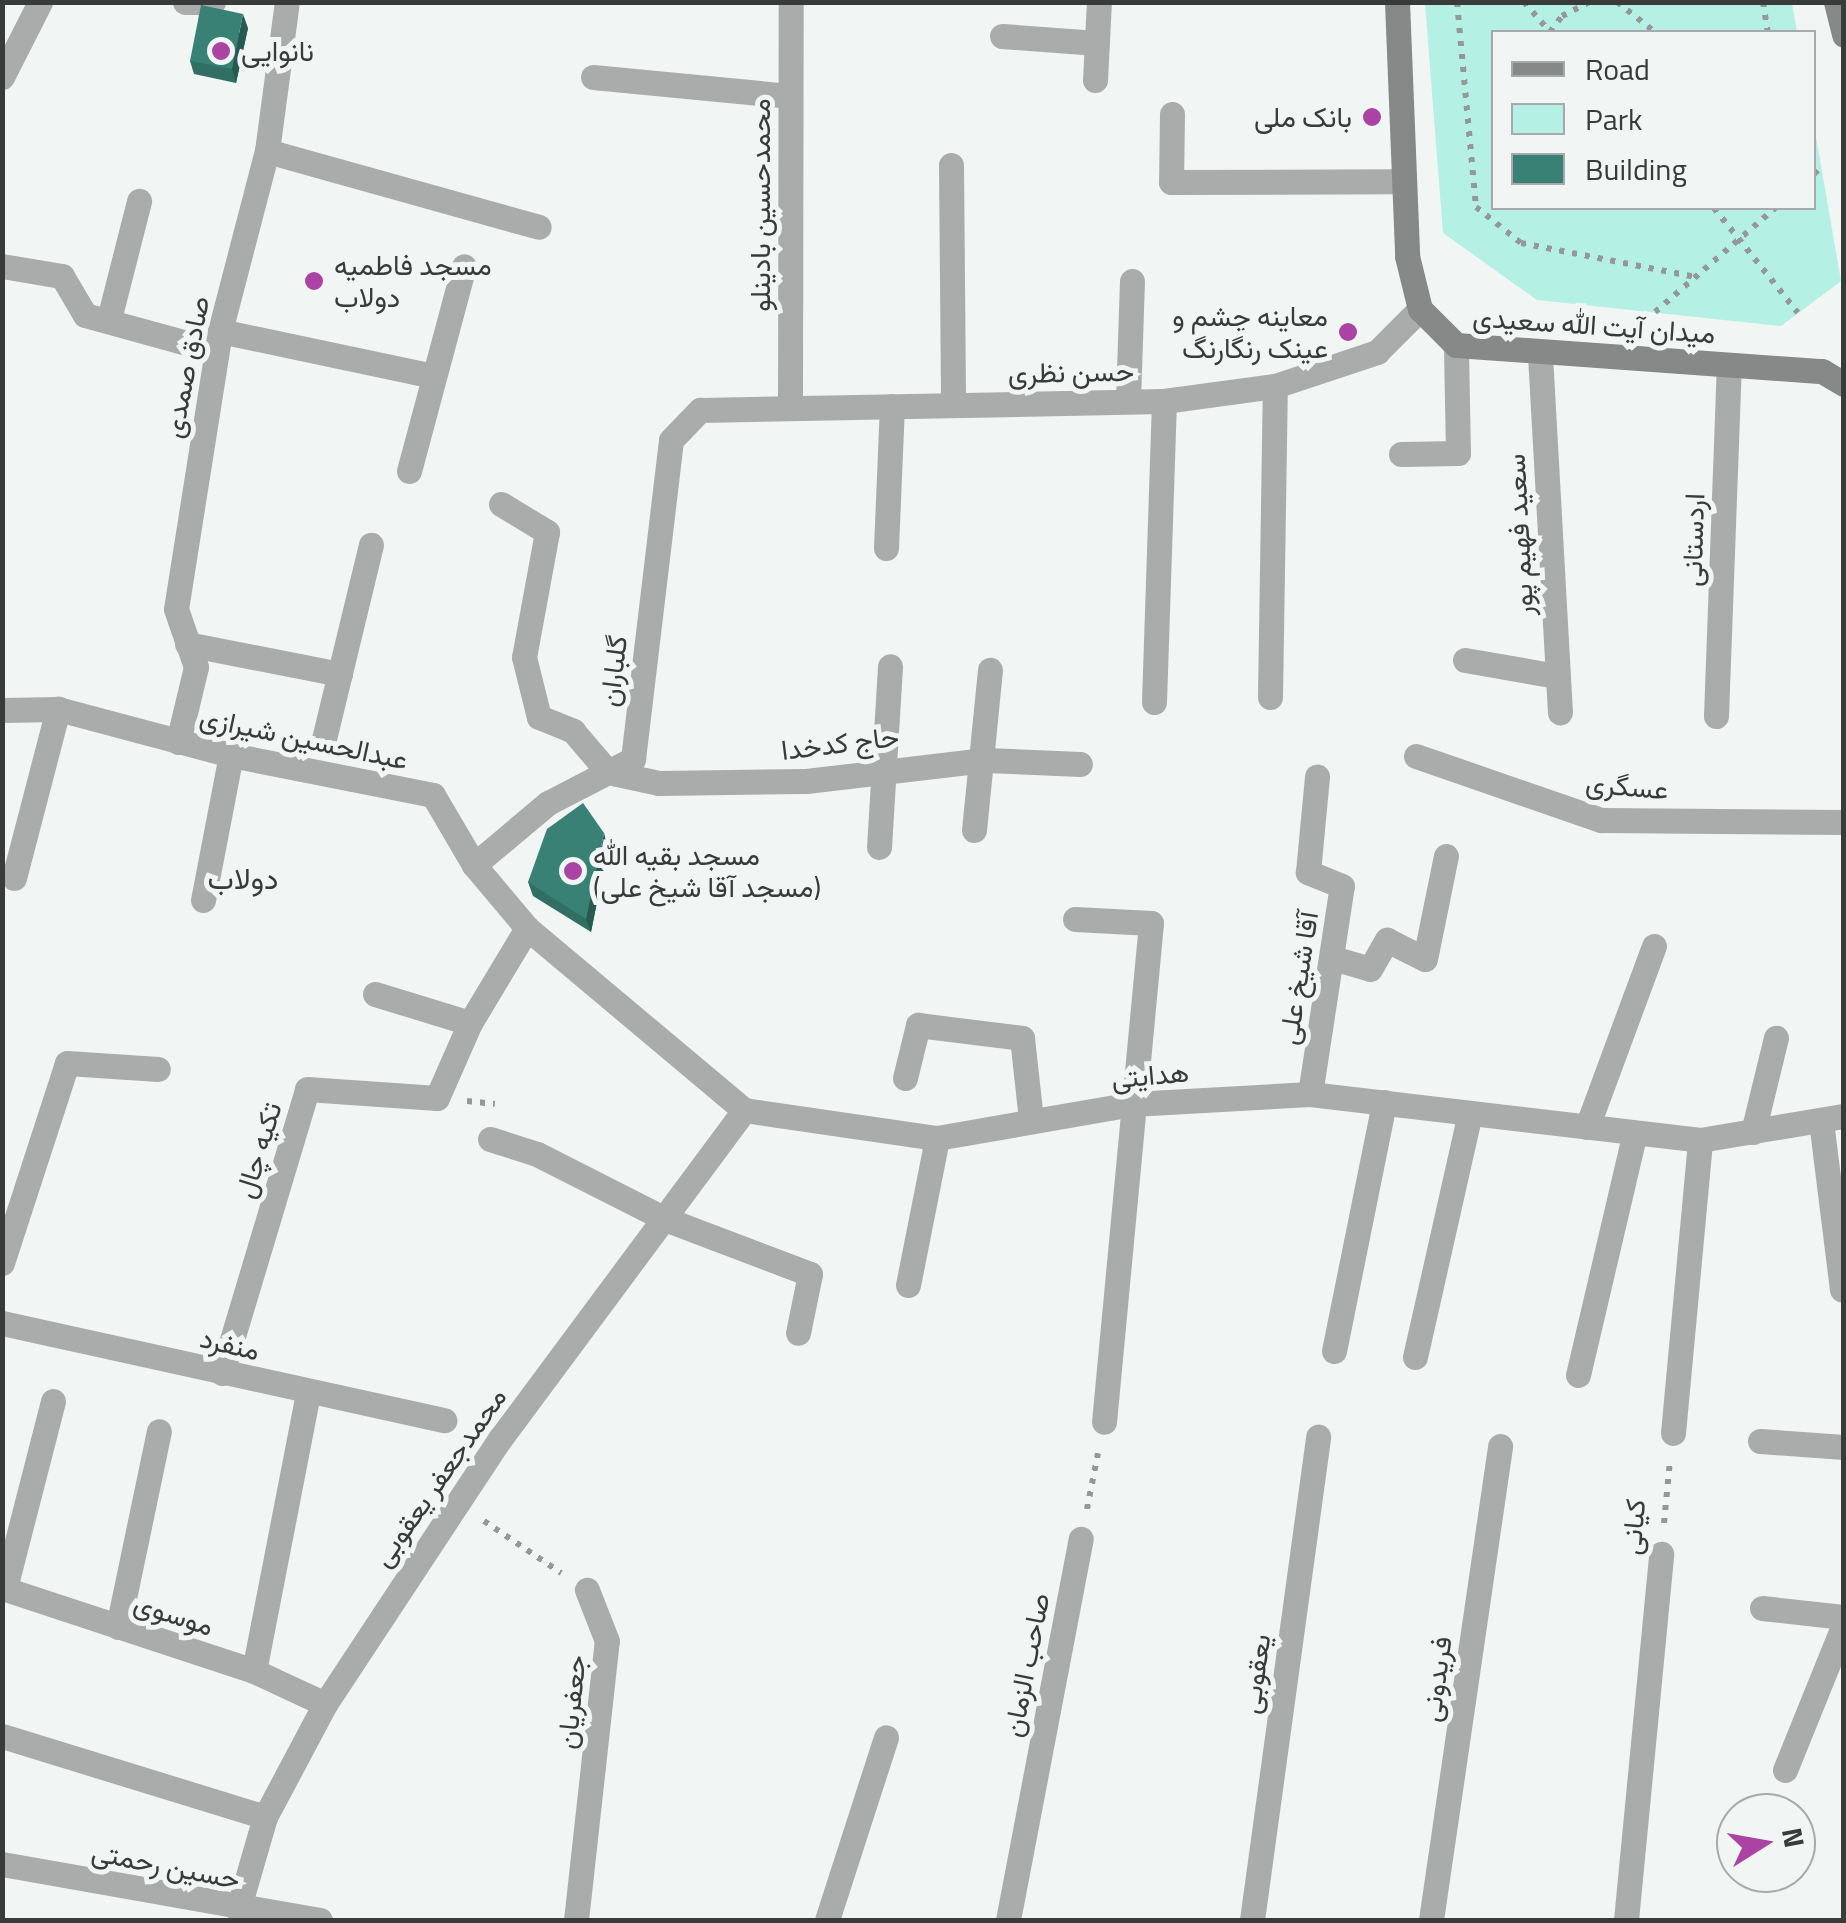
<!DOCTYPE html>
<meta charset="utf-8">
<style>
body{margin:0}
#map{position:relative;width:1846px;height:1923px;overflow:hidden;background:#f1f5f4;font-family:"Titillium Web",Vazirmatn,sans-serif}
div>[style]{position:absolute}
.green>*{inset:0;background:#b4f0e3}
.path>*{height:6px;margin-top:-3px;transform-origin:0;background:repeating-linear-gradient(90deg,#959898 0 5px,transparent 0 13px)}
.street>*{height:25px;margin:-12.5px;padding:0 12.5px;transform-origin:12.5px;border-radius:12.5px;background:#aaacab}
.secondary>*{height:25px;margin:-12.5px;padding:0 12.5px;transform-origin:12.5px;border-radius:12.5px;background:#878988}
.wall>*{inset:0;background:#316f64}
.shaded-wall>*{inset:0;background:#285a51}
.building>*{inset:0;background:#398174}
.dots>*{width:28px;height:28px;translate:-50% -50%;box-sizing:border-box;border:5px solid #f1f5f4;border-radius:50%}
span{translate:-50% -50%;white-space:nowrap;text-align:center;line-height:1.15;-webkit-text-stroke:10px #f1f5f4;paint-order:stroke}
.poi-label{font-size:28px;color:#393a3a}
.left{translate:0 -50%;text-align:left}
.right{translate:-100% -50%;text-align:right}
.street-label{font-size:28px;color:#393a3a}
.neighbourhood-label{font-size:30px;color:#393a3a}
.frame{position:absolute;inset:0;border:5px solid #393a3a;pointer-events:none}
.legend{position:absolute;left:1491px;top:30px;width:325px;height:180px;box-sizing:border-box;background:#f1f5f4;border:2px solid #a7aaaa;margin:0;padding:12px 18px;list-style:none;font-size:30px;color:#393a3a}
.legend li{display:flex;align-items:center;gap:20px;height:50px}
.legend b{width:50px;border:2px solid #a7aaaa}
.north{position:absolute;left:1716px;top:1793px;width:100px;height:100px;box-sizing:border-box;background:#f1f5f4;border:2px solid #a7aaaa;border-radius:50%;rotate:79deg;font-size:28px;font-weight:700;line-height:40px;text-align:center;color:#393a3a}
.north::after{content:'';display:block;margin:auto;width:35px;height:45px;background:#ab43a5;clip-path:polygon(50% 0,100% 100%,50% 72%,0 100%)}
</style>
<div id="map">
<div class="green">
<div style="clip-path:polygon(1425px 3px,1792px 3px,1797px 32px,1494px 32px,1494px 208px,1814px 208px,1814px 125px,1841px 281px,1781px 326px,1537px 300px,1443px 233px)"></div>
</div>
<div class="path">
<div style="left:1457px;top:2px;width:206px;rotate:84.7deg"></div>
<div style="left:1476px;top:207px;width:58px;rotate:38.7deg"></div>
<div style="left:1521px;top:243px;width:178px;rotate:11deg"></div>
<div style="left:1524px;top:2px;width:40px;rotate:49deg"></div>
<div style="left:1617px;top:2px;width:48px;rotate:38.3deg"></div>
<div style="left:1763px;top:2px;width:30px;rotate:81deg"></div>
<div style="left:1550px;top:32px;width:20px;rotate:-53deg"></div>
<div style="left:1562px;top:16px;width:30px;rotate:-27deg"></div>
<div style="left:1814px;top:174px;width:10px;rotate:-45deg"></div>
<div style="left:1714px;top:208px;width:134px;rotate:51.3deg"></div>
<div style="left:1655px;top:312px;width:159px;rotate:-40.9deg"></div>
<div style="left:467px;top:1101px;width:28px;rotate:6deg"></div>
<div style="left:1087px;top:1509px;width:57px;rotate:-78.9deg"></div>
<div style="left:484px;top:1521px;width:93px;rotate:34deg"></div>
<div style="left:1664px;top:1523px;width:62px;rotate:-84.5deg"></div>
</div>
<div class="street">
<div style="left:185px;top:2px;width:28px"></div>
<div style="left:1002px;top:36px;width:95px;rotate:4.2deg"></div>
<div style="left:2px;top:77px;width:84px;rotate:-63.1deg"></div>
<div style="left:593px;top:77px;width:197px;rotate:5.5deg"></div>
<div style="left:1095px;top:80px;width:78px;rotate:-87.1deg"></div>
<div style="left:1172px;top:114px;width:68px;rotate:90.8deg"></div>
<div style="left:1171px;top:182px;width:230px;rotate:-0.2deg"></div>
<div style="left:267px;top:151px;width:282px;rotate:15.6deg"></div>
<div style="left:951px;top:165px;width:240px;rotate:89.5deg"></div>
<div style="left:2px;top:266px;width:61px;rotate:9.5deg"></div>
<div style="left:62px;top:276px;width:45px;rotate:59.5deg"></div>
<div style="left:85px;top:315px;width:136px;rotate:15.4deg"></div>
<div style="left:109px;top:319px;width:122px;rotate:-75.7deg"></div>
<div style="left:220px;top:331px;width:218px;rotate:11.9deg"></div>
<div style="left:1540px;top:355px;width:358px;rotate:86.8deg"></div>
<div style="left:1128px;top:401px;width:120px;rotate:-88.1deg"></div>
<div style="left:790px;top:407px;width:405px;rotate:-89.9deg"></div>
<div style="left:1401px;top:454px;width:57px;rotate:-1deg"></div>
<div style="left:1458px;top:453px;width:108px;rotate:-91.1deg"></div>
<div style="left:409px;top:471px;width:212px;rotate:-75deg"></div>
<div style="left:501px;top:504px;width:54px;rotate:31.3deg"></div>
<div style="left:547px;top:532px;width:127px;rotate:100.4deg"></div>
<div style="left:524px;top:657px;width:62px;rotate:76deg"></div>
<div style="left:539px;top:717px;width:37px;rotate:22deg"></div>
<div style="left:573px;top:731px;width:54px;rotate:49.5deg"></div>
<div style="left:608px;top:772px;width:52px;rotate:12.2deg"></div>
<div style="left:659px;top:783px;width:147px;rotate:-0.8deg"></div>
<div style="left:806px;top:781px;width:180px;rotate:-6.7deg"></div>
<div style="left:985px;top:760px;width:95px;rotate:2.4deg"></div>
<div style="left:886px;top:548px;width:142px;rotate:-87.6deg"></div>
<div style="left:187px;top:644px;width:156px;rotate:11.1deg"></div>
<div style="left:1465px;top:660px;width:93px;rotate:9.9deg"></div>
<div style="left:1270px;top:697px;width:311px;rotate:-89.1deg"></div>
<div style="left:1154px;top:702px;width:301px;rotate:-88.1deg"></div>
<div style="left:2px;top:710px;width:56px;rotate:-1deg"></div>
<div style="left:58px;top:709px;width:179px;rotate:14.9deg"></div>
<div style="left:231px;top:755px;width:206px;rotate:11.2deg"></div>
<div style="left:433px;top:795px;width:81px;rotate:59.6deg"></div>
<div style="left:474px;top:865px;width:82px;rotate:49.9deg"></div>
<div style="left:527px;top:928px;width:283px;rotate:40deg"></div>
<div style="left:744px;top:1110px;width:195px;rotate:8.3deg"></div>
<div style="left:937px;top:1138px;width:198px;rotate:-9.9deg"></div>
<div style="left:1132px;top:1104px;width:178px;rotate:-3.2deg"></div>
<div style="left:1310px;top:1094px;width:393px;rotate:6.7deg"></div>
<div style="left:1700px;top:1140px;width:146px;rotate:-9.5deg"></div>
<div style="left:1716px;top:716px;width:351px;rotate:-87.9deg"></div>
<div style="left:178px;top:742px;width:77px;rotate:-76.5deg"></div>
<div style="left:196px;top:667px;width:61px;rotate:-109deg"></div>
<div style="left:176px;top:609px;width:281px;rotate:-81deg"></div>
<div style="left:220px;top:331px;width:186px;rotate:-75.4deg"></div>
<div style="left:267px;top:151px;width:150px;rotate:-82.4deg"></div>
<div style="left:323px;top:743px;width:204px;rotate:-76.4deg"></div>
<div style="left:1416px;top:756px;width:196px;rotate:19.1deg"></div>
<div style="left:1601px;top:820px;width:243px;rotate:0.5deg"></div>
<div style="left:974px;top:830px;width:161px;rotate:-84.3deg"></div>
<div style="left:879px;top:847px;width:181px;rotate:-86.5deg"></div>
<div style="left:474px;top:865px;width:97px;rotate:-40deg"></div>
<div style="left:548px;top:803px;width:96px;rotate:-27.4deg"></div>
<div style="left:633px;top:759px;width:321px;rotate:-83.2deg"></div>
<div style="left:671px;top:440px;width:42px;rotate:-46deg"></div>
<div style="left:700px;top:410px;width:464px;rotate:-1.1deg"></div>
<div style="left:1164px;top:401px;width:112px;rotate:-7.7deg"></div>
<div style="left:1275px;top:386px;width:108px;rotate:-18.4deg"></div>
<div style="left:1377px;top:352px;width:61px;rotate:-45deg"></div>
<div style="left:14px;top:878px;width:175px;rotate:-75.4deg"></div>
<div style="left:203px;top:900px;width:148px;rotate:-79.1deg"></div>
<div style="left:1075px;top:919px;width:76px;rotate:3deg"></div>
<div style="left:1151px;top:923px;width:501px;rotate:95.38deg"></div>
<div style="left:1336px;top:959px;width:35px;rotate:16deg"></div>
<div style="left:1370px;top:969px;width:34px;rotate:-60deg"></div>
<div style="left:1387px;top:940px;width:42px;rotate:26.6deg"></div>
<div style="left:1425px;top:959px;width:105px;rotate:-78.5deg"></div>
<div style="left:375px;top:994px;width:99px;rotate:17deg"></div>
<div style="left:905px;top:1078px;width:55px;rotate:-76.2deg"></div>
<div style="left:918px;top:1025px;width:105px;rotate:7.1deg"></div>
<div style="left:1022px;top:1038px;width:81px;rotate:83.7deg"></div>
<div style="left:1310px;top:1094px;width:210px;rotate:-81.3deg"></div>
<div style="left:1342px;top:886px;width:37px;rotate:-158deg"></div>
<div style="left:1308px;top:872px;width:96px;rotate:-84.6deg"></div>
<div style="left:1821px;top:1121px;width:170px;rotate:82.9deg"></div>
<div style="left:1587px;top:1127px;width:193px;rotate:-69.7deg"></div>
<div style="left:1753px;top:1132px;width:97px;rotate:-76.3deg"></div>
<div style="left:490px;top:1139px;width:49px;rotate:17.7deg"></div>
<div style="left:537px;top:1154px;width:144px;rotate:26.9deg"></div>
<div style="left:665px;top:1219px;width:155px;rotate:20.8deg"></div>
<div style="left:810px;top:1274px;width:60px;rotate:101.5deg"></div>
<div style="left:2px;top:1263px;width:210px;rotate:-72deg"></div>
<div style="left:67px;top:1063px;width:91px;rotate:3.8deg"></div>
<div style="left:908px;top:1285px;width:150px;rotate:-78.8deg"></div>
<div style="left:2px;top:1323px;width:453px;rotate:12.4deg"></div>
<div style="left:1334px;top:1351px;width:254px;rotate:-78.6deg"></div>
<div style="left:1415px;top:1357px;width:250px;rotate:-77.3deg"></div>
<div style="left:222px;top:1373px;width:296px;rotate:-73.3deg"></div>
<div style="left:307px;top:1089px;width:130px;rotate:4deg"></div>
<div style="left:437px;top:1098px;width:82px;rotate:-66.3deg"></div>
<div style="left:470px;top:1023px;width:111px;rotate:-59deg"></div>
<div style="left:1578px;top:1375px;width:245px;rotate:-76.8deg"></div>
<div style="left:1673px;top:1433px;width:294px;rotate:-84.7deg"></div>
<div style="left:1760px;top:1441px;width:84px;rotate:4.1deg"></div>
<div style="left:2px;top:1588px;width:265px;rotate:18.2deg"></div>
<div style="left:254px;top:1671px;width:78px;rotate:24.9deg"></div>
<div style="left:5px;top:1588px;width:193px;rotate:-75.6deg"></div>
<div style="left:1762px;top:1608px;width:82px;rotate:6.3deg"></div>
<div style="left:118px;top:1627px;width:200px;rotate:-78.2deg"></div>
<div style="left:254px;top:1671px;width:283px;rotate:-79deg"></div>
<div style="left:2px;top:1736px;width:275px;rotate:17.1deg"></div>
<div style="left:1785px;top:1770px;width:157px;rotate:-68deg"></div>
<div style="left:2px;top:1864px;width:323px;rotate:10deg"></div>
<div style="left:238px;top:1910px;width:97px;rotate:-73.8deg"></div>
<div style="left:265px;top:1817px;width:128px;rotate:-62deg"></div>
<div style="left:325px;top:1704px;width:318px;rotate:-56.6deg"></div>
<div style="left:500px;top:1439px;width:410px;rotate:-53.4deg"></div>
<div style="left:576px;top:1920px;width:281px;rotate:-83.7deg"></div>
<div style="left:607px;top:1641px;width:55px;rotate:-111.4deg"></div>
<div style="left:827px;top:1920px;width:192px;rotate:-72.1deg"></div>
<div style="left:1008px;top:1920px;width:388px;rotate:-79.2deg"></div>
<div style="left:1252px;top:1920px;width:488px;rotate:-82.2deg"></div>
<div style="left:1431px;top:1920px;width:479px;rotate:-81.7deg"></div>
<div style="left:1626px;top:1920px;width:368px;rotate:-84.5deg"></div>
</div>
<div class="secondary">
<div style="left:1397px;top:2px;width:254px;rotate:87.7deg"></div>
<div style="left:1407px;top:256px;width:55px;rotate:76.2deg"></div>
<div style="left:1420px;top:309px;width:51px;rotate:45deg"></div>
<div style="left:1456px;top:345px;width:367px;rotate:4.1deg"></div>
<div style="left:1822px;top:371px;width:26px;rotate:31deg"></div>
<div style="left:1836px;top:2px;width:34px;rotate:76deg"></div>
</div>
<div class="wall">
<div style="clip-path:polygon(248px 28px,236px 83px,194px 74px,190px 61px)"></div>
<div style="clip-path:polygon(608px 847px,591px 932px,533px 896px,528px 882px)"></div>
</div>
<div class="shaded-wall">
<div style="clip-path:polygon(243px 14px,248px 28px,236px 83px,232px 69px)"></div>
<div style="clip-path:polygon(604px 833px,608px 847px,591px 932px,586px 919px)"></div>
</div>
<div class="building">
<div style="clip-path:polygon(201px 5px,243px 14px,232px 69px,190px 61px)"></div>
<div style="clip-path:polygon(583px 803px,604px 833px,586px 919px,528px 882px,547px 829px)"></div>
</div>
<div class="dots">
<div style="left:221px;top:51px;background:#ab43a5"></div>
<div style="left:1372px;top:117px;background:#ab43a5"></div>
<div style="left:314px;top:281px;background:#ab43a5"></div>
<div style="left:1348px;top:332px;background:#ab43a5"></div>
<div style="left:573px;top:871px;background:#ab43a5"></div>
</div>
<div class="poi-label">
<span class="left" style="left:241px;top:51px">نانوایی</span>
<span class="right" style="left:1352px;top:117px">بانک ملی</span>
<span class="left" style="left:334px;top:281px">مسجد فاطمیه<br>دولاب</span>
<span class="right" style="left:1328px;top:332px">معاینه چشم و<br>عینک رنگارنگ</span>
<span class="left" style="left:593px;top:871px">مسجد بقیه الله<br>(مسجد آقا شیخ علی)</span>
</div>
<div class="street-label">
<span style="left:760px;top:205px;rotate:-90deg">محمدحسین بادینلو</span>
<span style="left:1594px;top:325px;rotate:4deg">میدان آیت الله سعیدی</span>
<span style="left:186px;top:367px;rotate:-79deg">صادق صمدی</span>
<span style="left:1071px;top:372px;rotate:-1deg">حسن نظری</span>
<span style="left:1519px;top:535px;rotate:-93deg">سعید فهیم پور</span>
<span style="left:1693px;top:540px;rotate:-88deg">اردستانی</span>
<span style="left:613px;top:671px;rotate:-83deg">گلباران</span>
<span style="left:304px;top:738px;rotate:12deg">عبدالحسین شیرازی</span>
<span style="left:840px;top:743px;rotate:-7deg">حاج کدخدا</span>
<span style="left:1627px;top:786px;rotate:5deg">عسگری</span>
<span style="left:1298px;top:978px;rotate:-81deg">آقا شیخ علی</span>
<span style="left:1150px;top:1075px;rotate:-5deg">هدایتی</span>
<span style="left:258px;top:1150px;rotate:-73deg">تکیه چال</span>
<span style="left:230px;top:1344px;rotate:13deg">منفرد</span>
<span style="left:439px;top:1477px;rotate:-55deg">محمدجعفر یعقوبی</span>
<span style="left:1633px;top:1527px;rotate:-85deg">کیانی</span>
<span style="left:174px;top:1614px;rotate:18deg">موسوی</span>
<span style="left:1026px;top:1665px;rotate:-79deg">صاحب الزمان</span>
<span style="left:1255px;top:1674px;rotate:-82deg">یعقوبی</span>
<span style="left:1436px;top:1679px;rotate:-82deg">فریدونی</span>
<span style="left:571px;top:1702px;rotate:-84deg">جعفریان</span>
<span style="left:166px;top:1865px;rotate:11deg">حسین رحمتی</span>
</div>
<div class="neighbourhood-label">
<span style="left:243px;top:878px">دولاب</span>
</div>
<div class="frame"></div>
<ul class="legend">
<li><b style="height:12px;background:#878988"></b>Road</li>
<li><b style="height:28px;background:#b4f0e3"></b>Park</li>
<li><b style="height:28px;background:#398174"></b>Building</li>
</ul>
<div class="north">N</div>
</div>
